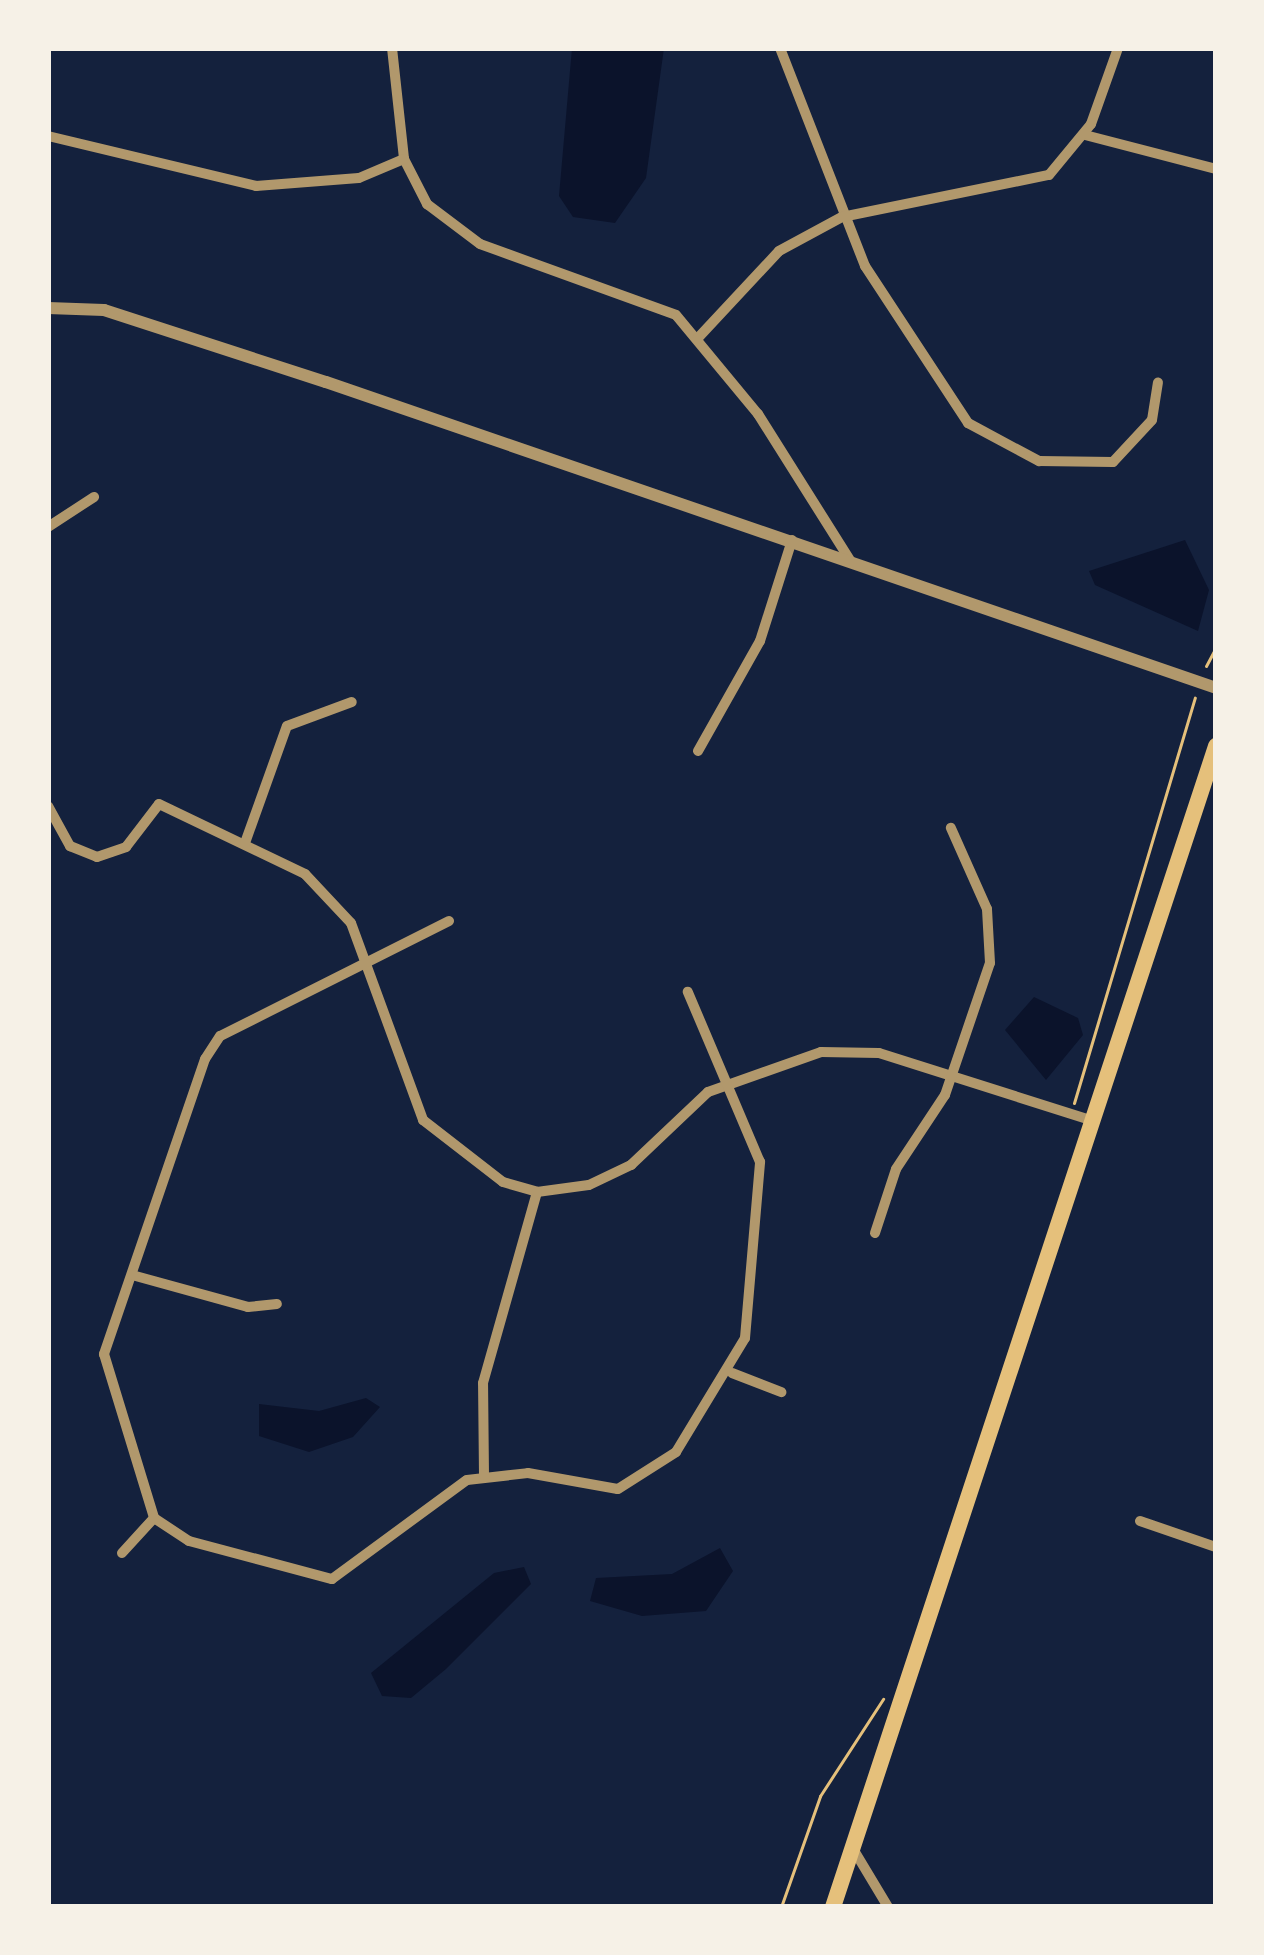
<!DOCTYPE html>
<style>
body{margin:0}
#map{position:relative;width:1264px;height:1955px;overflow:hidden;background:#14213d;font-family:"Public Sans",sans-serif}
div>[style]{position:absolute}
.water>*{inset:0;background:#0b132b}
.path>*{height:3px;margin:-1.5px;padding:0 1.5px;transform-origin:1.5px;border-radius:1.5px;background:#e5c07b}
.minor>*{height:10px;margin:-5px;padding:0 5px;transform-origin:5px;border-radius:5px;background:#b1986c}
.tertiary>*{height:12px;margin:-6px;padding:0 6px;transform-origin:6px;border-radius:6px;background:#b1986c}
.primary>*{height:16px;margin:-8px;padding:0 8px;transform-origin:8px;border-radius:8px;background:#e5c07b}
span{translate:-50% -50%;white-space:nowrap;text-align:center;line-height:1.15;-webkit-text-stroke:10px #f6f1e7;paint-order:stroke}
.frame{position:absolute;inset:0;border:51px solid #f6f1e7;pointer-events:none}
</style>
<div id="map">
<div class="water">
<div style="clip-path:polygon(572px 48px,664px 48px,646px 178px,615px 223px,573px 217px,559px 196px)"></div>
<div style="clip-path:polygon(1185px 540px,1209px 590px,1198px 631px,1095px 585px,1089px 571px)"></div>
<div style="clip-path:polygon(1034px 997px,1078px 1018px,1083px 1035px,1046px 1080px,1005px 1030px)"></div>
<div style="clip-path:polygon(366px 1398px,380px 1407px,353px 1437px,309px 1452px,259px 1436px,259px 1404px,319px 1411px)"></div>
<div style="clip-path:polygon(720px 1548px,733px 1571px,706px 1611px,642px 1616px,590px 1601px,596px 1578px,672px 1574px)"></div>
<div style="clip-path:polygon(524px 1567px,531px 1584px,446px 1669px,411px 1698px,382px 1696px,371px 1673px,494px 1573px)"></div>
</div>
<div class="path">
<div style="left:1206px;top:666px;width:21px;rotate:-62deg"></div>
<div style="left:1074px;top:1103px;width:423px;rotate:-73.4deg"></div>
<div style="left:781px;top:1907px;width:118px;rotate:-70.6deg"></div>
<div style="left:820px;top:1796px;width:116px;rotate:-57deg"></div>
</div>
<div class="minor">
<div style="left:392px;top:48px;width:112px;rotate:83.8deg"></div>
<div style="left:404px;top:159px;width:51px;rotate:62.9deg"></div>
<div style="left:427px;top:204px;width:66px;rotate:37deg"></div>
<div style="left:480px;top:244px;width:208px;rotate:19.9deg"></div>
<div style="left:676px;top:315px;width:129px;rotate:50.4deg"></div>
<div style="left:758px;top:414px;width:173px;rotate:57.8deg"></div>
<div style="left:780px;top:48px;width:234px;rotate:68.7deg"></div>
<div style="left:865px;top:266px;width:188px;rotate:56.7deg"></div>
<div style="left:968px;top:423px;width:81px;rotate:28.2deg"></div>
<div style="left:1039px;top:461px;width:74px;rotate:0.8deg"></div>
<div style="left:1113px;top:462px;width:57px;rotate:-47.1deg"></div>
<div style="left:1152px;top:420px;width:38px;rotate:-81deg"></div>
<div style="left:1085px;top:135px;width:135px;rotate:14.5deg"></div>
<div style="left:48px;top:136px;width:214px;rotate:13.5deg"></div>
<div style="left:256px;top:186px;width:103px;rotate:-4.4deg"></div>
<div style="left:359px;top:178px;width:49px;rotate:-22.9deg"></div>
<div style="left:697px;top:339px;width:120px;rotate:-47deg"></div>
<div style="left:779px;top:251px;width:72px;rotate:-28.4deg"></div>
<div style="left:842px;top:217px;width:211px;rotate:-11.5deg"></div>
<div style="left:1049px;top:175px;width:66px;rotate:-50.5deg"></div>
<div style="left:1091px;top:124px;width:81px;rotate:-70.4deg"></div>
<div style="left:48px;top:527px;width:55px;rotate:-33.1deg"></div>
<div style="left:698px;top:751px;width:126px;rotate:-60.6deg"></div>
<div style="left:760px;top:641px;width:106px;rotate:-72.4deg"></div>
<div style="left:48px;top:806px;width:46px;rotate:61.2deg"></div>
<div style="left:70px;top:846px;width:29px;rotate:22deg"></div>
<div style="left:97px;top:857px;width:31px;rotate:-19deg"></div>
<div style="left:126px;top:847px;width:54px;rotate:-52.5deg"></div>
<div style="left:159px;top:804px;width:162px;rotate:25.6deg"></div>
<div style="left:305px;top:874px;width:67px;rotate:46.8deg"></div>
<div style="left:351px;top:923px;width:210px;rotate:69.9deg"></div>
<div style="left:423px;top:1120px;width:101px;rotate:37.8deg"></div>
<div style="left:503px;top:1182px;width:35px;rotate:16deg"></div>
<div style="left:537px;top:1192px;width:52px;rotate:-7.7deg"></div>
<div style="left:589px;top:1185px;width:47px;rotate:-25.5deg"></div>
<div style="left:631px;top:1165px;width:106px;rotate:-43.5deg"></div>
<div style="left:708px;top:1092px;width:120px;rotate:-19.5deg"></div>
<div style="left:821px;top:1052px;width:58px;rotate:1deg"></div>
<div style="left:879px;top:1053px;width:225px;rotate:17.6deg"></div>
<div style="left:245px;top:843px;width:124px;rotate:-70.3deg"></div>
<div style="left:287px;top:726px;width:69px;rotate:-20.3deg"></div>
<div style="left:449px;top:921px;width:256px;rotate:153.3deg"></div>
<div style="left:220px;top:1036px;width:27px;rotate:123deg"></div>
<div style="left:205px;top:1059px;width:312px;rotate:108.9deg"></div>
<div style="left:104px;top:1354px;width:171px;rotate:73deg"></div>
<div style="left:154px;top:1518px;width:42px;rotate:33.3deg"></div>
<div style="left:189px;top:1541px;width:148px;rotate:14.9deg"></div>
<div style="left:332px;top:1579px;width:167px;rotate:-36.3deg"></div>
<div style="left:467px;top:1480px;width:61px;rotate:-6.5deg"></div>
<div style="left:528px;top:1473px;width:91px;rotate:10.1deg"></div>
<div style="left:618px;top:1489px;width:69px;rotate:-32.5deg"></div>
<div style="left:676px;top:1452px;width:133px;rotate:-58.8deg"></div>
<div style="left:745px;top:1338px;width:177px;rotate:-85.1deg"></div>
<div style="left:760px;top:1162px;width:185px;rotate:-113deg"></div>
<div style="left:875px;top:1233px;width:67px;rotate:-71.8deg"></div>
<div style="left:896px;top:1169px;width:89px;rotate:-56.5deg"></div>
<div style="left:945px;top:1095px;width:139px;rotate:-71.2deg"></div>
<div style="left:990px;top:963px;width:54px;rotate:-93.2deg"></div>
<div style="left:987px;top:909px;width:89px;rotate:-114deg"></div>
<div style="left:132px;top:1275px;width:120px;rotate:15.4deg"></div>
<div style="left:248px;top:1307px;width:29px;rotate:-6deg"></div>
<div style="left:732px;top:1373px;width:53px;rotate:21.2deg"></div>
<div style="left:484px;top:1475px;width:92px;rotate:-90.6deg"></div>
<div style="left:483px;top:1383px;width:198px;rotate:-74.2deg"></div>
<div style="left:1140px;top:1521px;width:80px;rotate:18.9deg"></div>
<div style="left:122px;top:1553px;width:47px;rotate:-47.6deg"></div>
<div style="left:852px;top:1847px;width:70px;rotate:59deg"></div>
</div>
<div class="tertiary">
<div style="left:48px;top:308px;width:56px;rotate:2deg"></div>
<div style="left:104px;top:310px;width:233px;rotate:18deg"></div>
<div style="left:326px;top:382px;width:941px;rotate:18.97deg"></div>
</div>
<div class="primary">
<div style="left:833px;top:1907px;width:1223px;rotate:-71.74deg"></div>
</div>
<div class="frame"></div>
</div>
